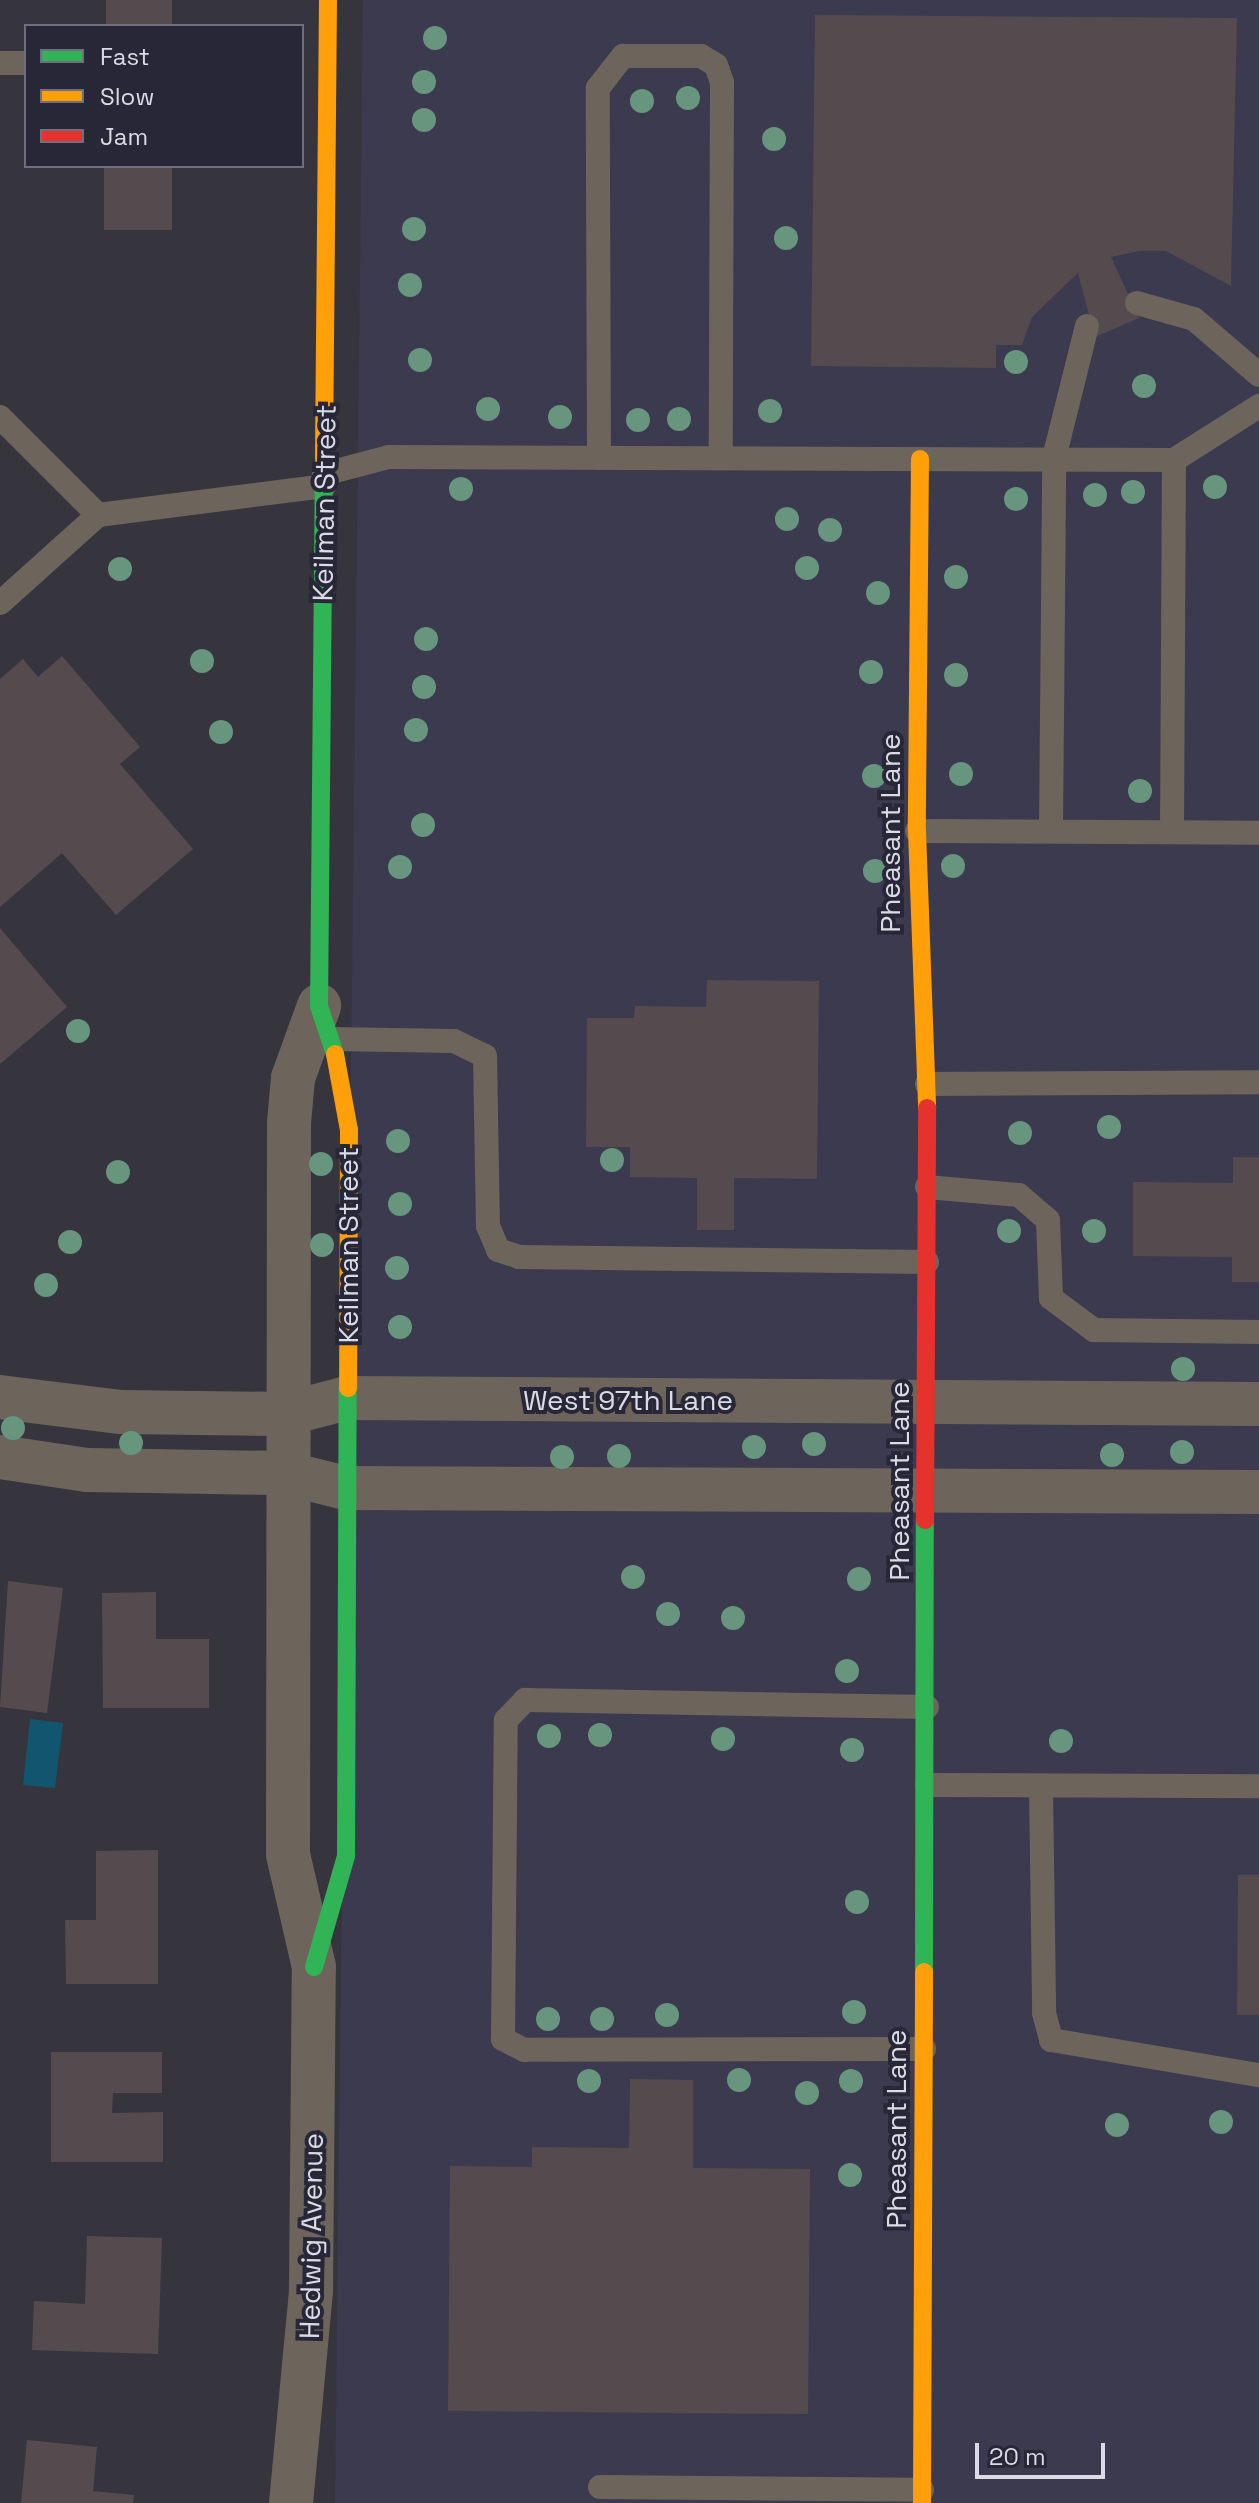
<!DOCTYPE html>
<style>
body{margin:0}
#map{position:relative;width:1259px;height:2503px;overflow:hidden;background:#36353e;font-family:"Space Grotesk",sans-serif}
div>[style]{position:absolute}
.built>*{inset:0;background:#3b3a4f}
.water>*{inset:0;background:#12556e}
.building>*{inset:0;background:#554b4e}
.lane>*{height:24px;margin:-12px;padding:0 12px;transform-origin:12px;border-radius:12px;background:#6d655c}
.street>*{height:44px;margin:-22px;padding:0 22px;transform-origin:22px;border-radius:22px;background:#6d655c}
.fast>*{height:18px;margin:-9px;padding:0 9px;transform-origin:9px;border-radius:9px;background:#30b455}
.slow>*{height:18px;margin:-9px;padding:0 9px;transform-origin:9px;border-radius:9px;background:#ff9f0a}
.jam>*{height:18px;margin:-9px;padding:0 9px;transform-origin:9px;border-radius:9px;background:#e5322d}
.trees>*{width:24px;height:24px;margin:-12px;border-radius:50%;background:#67957e}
span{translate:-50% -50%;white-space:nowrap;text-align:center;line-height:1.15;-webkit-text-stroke:8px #282738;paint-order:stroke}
.street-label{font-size:28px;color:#dbdae5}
.legend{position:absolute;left:24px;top:24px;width:280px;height:144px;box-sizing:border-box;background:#282738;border:2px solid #706f7d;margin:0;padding:10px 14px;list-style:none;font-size:24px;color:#dbdae5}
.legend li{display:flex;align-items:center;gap:16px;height:40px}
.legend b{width:40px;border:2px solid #706f7d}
.scale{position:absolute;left:975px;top:2443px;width:130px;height:36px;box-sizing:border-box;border:4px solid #dbdae5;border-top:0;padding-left:10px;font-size:24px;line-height:28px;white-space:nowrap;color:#dbdae5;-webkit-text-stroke:6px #282738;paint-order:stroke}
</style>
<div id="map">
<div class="built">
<div style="clip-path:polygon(363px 0,1259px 0,1259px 2503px,335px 2503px)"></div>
</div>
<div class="water">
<div style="clip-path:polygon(30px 1719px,63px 1723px,55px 1788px,23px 1785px)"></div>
</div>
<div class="building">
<div style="clip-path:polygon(106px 0,172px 0,172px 26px,106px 26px)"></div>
<div style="clip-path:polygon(815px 15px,1237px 18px,1231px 286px,1166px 251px,1139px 251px,1111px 257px,1139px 318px,1095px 337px,1078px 273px,1032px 317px,1022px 345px,996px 345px,996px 368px,811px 366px)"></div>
<div style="clip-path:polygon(104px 166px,172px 166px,172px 230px,104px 230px)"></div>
<div style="clip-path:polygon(62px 656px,140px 747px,120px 764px,193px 849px,116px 915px,62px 853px,0 907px,0 679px,23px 659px,38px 677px)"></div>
<div style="clip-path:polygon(0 928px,67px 1007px,0 1064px)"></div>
<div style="clip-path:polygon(707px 980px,819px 981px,817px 1179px,734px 1178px,734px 1230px,697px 1230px,697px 1178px,630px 1177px,630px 1147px,586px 1147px,587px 1018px,634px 1018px,635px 1006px,706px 1007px)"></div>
<div style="clip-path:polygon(1233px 1157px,1259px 1157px,1259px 1282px,1232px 1282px,1232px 1257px,1133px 1256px,1133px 1182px,1233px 1183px)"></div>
<div style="clip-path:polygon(8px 1581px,63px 1588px,47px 1713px,0 1707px)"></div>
<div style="clip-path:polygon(156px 1592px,156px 1639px,209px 1639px,209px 1708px,103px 1708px,102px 1593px)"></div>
<div style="clip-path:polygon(158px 1850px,158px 1984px,66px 1984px,65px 1920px,96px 1920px,96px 1851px)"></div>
<div style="clip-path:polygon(1238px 1875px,1259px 1875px,1259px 2015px,1237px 2015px)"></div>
<div style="clip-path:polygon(51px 2052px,162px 2052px,162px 2093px,113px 2093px,112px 2113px,163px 2112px,163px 2162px,51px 2162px)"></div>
<div style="clip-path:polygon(630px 2079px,693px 2080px,693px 2168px,810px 2169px,808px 2414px,448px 2411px,450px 2166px,532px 2167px,532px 2147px,629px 2148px)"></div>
<div style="clip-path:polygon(87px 2236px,162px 2238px,158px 2354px,32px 2350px,34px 2301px,85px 2304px)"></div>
<div style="clip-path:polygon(27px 2440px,97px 2447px,93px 2491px,134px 2495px,133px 2503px,21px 2503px)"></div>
</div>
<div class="lane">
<div style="left:0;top:63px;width:26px"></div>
<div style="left:1137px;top:303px;width:59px;rotate:15.7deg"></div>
<div style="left:1194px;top:319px;width:86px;rotate:40.7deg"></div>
<div style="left:0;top:417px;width:139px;rotate:45deg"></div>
<div style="left:599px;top:458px;width:370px;rotate:-90.2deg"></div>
<div style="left:598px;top:88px;width:41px;rotate:-52deg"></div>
<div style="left:623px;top:56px;width:78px"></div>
<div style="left:701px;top:56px;width:17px;rotate:31deg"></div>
<div style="left:716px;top:65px;width:18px;rotate:71deg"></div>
<div style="left:722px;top:82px;width:376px;rotate:90.2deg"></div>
<div style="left:324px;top:474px;width:67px;rotate:-14.7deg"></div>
<div style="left:389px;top:457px;width:785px;rotate:0.22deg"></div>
<div style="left:1174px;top:460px;width:101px;rotate:-32.4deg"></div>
<div style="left:0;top:603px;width:132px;rotate:-41.9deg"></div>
<div style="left:98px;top:515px;width:228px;rotate:-7.3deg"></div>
<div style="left:917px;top:831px;width:342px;rotate:0.3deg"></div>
<div style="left:1051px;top:831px;width:373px;rotate:-89.5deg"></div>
<div style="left:1054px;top:458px;width:136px;rotate:-76deg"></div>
<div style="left:1172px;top:832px;width:372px;rotate:-89.7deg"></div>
<div style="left:331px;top:1039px;width:123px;rotate:0.9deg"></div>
<div style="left:454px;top:1041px;width:34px;rotate:26deg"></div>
<div style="left:485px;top:1056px;width:170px;rotate:89deg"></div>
<div style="left:488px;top:1226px;width:26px;rotate:67deg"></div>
<div style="left:498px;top:1250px;width:22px;rotate:18deg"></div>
<div style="left:519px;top:1257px;width:408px;rotate:0.7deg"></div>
<div style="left:927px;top:1084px;width:332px;rotate:-0.3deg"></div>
<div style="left:927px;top:1187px;width:92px;rotate:5deg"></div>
<div style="left:1019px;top:1195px;width:38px;rotate:41deg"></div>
<div style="left:1048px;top:1220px;width:78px;rotate:87.8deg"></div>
<div style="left:1051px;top:1298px;width:54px;rotate:36.7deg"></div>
<div style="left:1094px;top:1330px;width:165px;rotate:0.7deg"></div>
<div style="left:927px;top:1785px;width:332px;rotate:0.2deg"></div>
<div style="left:1041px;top:1786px;width:227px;rotate:89.2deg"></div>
<div style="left:1044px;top:2013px;width:28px;rotate:75deg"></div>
<div style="left:1051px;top:2040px;width:211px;rotate:9.6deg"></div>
<div style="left:924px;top:2049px;width:400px;rotate:179.9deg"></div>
<div style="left:524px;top:2050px;width:24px;rotate:-152deg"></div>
<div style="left:503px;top:2039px;width:319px;rotate:-89.5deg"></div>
<div style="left:506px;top:1720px;width:28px;rotate:-46deg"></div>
<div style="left:525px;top:1700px;width:402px;rotate:1deg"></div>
<div style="left:600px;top:2487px;width:322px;rotate:0.5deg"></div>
</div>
<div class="street">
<div style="left:0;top:1397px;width:122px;rotate:7.1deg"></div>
<div style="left:121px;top:1412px;width:165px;rotate:0.7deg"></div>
<div style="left:286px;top:1414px;width:63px;rotate:-14.7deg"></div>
<div style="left:347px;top:1398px;width:912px;rotate:0.38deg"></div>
<div style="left:0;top:1457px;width:88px;rotate:8.5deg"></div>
<div style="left:87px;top:1470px;width:198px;rotate:0.9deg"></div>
<div style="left:285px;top:1473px;width:63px;rotate:13.8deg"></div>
<div style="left:346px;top:1488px;width:913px;rotate:0.25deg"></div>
<div style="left:291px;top:2503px;width:214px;rotate:-84.6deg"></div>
<div style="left:311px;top:2290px;width:323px;rotate:-89.5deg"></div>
<div style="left:314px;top:1967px;width:116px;rotate:-103deg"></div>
<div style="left:288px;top:1854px;width:731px;rotate:-89.92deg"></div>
<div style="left:289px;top:1123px;width:45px;rotate:-84.9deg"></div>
<div style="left:293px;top:1078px;width:77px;rotate:-70.1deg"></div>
</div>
<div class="fast">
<div style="left:324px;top:457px;width:549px;rotate:90.52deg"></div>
<div style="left:319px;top:1006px;width:51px;rotate:71.6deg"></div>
<div style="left:314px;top:1967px;width:116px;rotate:-73.9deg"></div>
<div style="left:346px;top:1856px;width:468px;rotate:-89.8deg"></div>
<div style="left:924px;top:1972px;width:452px;rotate:-89.9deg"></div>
</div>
<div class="slow">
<div style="left:324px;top:457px;width:457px;rotate:-89.5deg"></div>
<div style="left:920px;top:459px;width:372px;rotate:90.5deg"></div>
<div style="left:917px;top:831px;width:277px;rotate:87.9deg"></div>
<div style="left:335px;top:1054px;width:77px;rotate:79.6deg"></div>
<div style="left:349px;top:1130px;width:258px;rotate:90.2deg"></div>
<div style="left:922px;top:2503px;width:531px;rotate:-89.78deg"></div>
</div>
<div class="jam">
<div style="left:925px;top:1520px;width:412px;rotate:-89.7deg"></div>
</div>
<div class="trees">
<div style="left:435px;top:38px"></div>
<div style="left:424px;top:82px"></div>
<div style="left:688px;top:98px"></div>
<div style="left:642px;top:101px"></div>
<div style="left:424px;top:120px"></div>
<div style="left:774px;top:139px"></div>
<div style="left:414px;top:229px"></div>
<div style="left:786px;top:238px"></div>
<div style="left:410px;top:285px"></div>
<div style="left:420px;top:360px"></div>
<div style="left:1016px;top:362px"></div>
<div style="left:1144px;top:386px"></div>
<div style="left:488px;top:409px"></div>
<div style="left:770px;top:411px"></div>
<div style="left:560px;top:417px"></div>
<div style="left:679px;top:419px"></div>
<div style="left:638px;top:420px"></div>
<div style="left:1215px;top:487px"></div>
<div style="left:461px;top:489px"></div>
<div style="left:1133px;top:492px"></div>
<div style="left:1095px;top:495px"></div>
<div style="left:1016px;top:499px"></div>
<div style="left:787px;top:519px"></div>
<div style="left:830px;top:530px"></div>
<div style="left:807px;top:568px"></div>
<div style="left:120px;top:569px"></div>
<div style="left:956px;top:577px"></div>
<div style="left:878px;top:593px"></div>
<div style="left:426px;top:639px"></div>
<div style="left:202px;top:661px"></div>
<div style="left:871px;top:672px"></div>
<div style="left:956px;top:675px"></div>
<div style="left:424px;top:687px"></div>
<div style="left:416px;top:730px"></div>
<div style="left:221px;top:732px"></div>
<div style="left:961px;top:774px"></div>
<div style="left:874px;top:776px"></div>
<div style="left:1140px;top:791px"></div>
<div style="left:423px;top:825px"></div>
<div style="left:953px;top:866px"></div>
<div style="left:400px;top:867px"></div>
<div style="left:875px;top:871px"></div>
<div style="left:78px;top:1031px"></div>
<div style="left:1109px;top:1127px"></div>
<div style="left:1020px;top:1133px"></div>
<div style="left:398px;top:1141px"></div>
<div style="left:612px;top:1160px"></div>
<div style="left:321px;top:1164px"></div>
<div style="left:118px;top:1172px"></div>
<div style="left:400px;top:1204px"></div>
<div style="left:1009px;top:1231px"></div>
<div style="left:1094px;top:1231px"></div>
<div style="left:70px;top:1242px"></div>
<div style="left:322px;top:1245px"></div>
<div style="left:397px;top:1268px"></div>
<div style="left:46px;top:1285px"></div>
<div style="left:400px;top:1327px"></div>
<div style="left:1183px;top:1369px"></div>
<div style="left:13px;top:1428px"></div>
<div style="left:131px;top:1443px"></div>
<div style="left:814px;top:1444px"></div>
<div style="left:754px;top:1447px"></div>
<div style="left:1182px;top:1452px"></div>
<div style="left:1112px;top:1455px"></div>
<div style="left:619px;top:1456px"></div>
<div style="left:562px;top:1457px"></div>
<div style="left:633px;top:1577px"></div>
<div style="left:859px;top:1579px"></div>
<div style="left:668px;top:1614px"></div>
<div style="left:733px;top:1618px"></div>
<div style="left:847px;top:1671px"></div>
<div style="left:600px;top:1735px"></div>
<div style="left:549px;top:1736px"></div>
<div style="left:723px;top:1739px"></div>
<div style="left:1061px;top:1741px"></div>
<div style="left:852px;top:1750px"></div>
<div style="left:857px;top:1902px"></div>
<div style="left:854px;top:2012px"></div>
<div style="left:667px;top:2015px"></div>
<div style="left:548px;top:2019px"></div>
<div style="left:602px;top:2019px"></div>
<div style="left:739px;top:2080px"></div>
<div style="left:589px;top:2081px"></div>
<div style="left:851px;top:2081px"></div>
<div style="left:807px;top:2093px"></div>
<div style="left:1221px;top:2122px"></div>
<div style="left:1117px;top:2125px"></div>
<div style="left:850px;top:2175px"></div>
</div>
<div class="street-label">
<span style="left:324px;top:503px;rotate:-89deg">Keilman Street</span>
<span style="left:890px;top:833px;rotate:-90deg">Pheasant Lane</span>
<span style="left:348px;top:1245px;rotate:-90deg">Keilman Street</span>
<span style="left:628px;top:1400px">West 97th Lane</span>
<span style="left:899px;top:1481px;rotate:-90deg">Pheasant Lane</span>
<span style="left:896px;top:2129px;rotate:-90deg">Pheasant Lane</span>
<span style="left:311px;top:2236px;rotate:-89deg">Hedwig Avenue</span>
</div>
<ul class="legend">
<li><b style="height:10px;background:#30b455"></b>Fast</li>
<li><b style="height:10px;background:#ff9f0a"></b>Slow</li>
<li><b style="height:10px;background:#e5322d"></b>Jam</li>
</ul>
<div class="scale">20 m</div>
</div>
